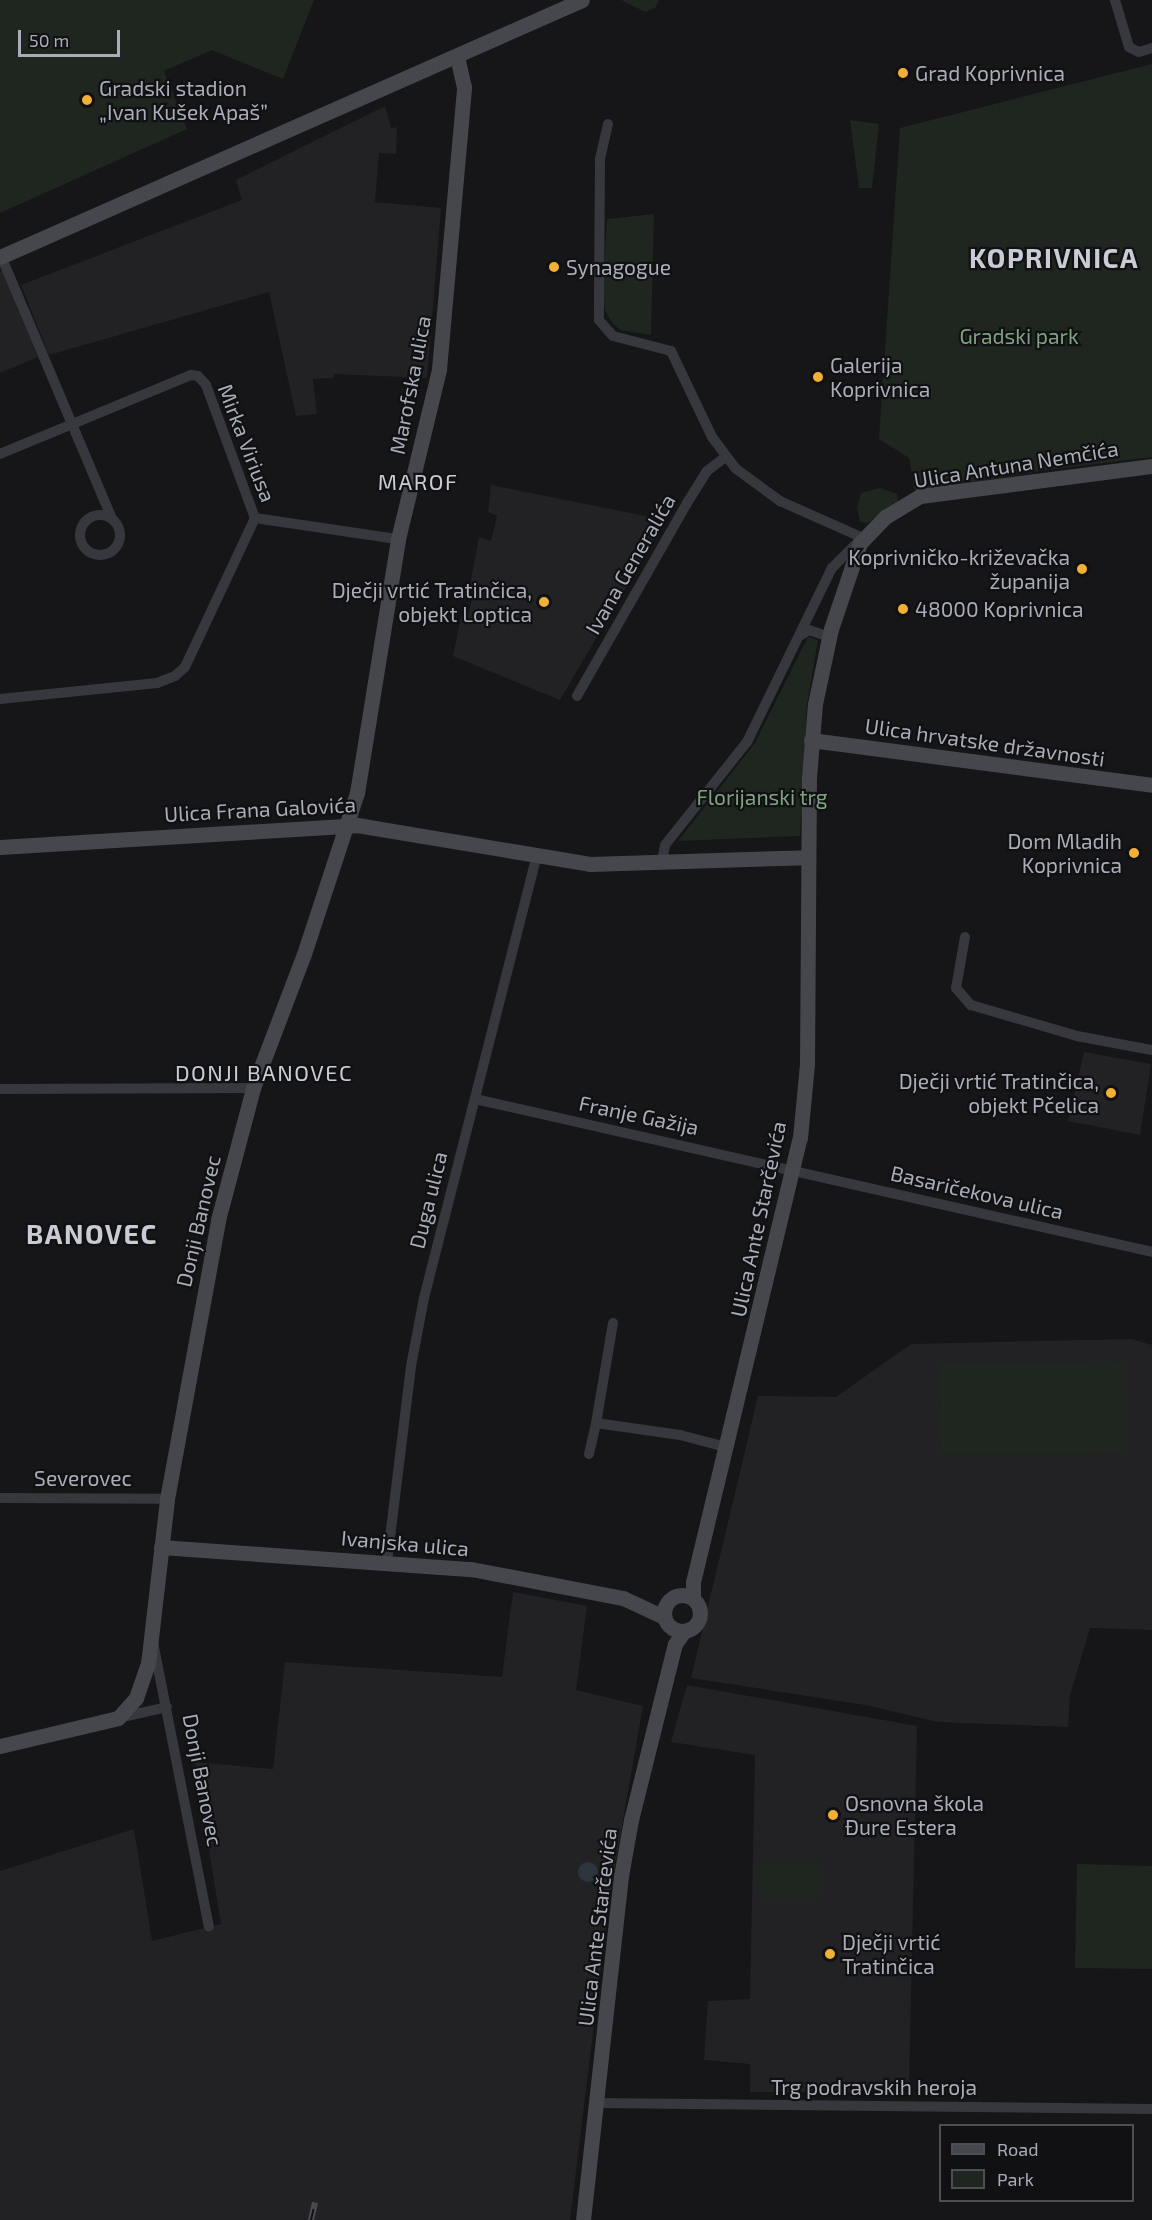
<!DOCTYPE html>
<meta charset="utf-8">
<style>
body{margin:0}
#map{position:relative;width:1152px;height:2220px;overflow:hidden;background:#161618;font-family:"Exo 2",sans-serif}
div>[style]{position:absolute}
.built>*{inset:0;background:#222225}
.green>*{inset:0;background:#1e261f}
.water>*{inset:0;background:#2c353c}
.round{border-radius:50%}
.street>*{height:10px;margin:-5px;padding:0 5px;transform-origin:5px;border-radius:5px;background:#37383d}
.street>.ring{margin:-5px;padding:0;box-sizing:content-box;background:none;border:10px solid #37383d;border-radius:50%}
.secondary>*{height:15px;margin:-7.5px;padding:0 7.5px;transform-origin:7.5px;border-radius:7.5px;background:#45474d}
.secondary>.ring{margin:-7.5px;padding:0;box-sizing:content-box;background:none;border:15px solid #45474d;border-radius:50%}
.rail>*{height:6px;margin-top:-3px;transform-origin:0;background:repeating-linear-gradient(90deg,#111113 0 11px,#4a4c52 0 22px);box-sizing:border-box;border-block:2px solid #4a4c52}
.dots>*{width:16px;height:16px;translate:-50% -50%;box-sizing:border-box;border:3px solid #111113;border-radius:50%}
span{translate:-50% -50%;white-space:nowrap;text-align:center;line-height:1.15;-webkit-text-stroke:4.5px #111113;paint-order:stroke}
.poi-label{font-size:21px;color:#a8adb8}
.left{translate:0 -50%;text-align:left}
.right{translate:-100% -50%;text-align:right}
.park-label{font-size:21px;color:#7fa381}
.street-label{font-size:21px;color:#a8adb8}
.neighbourhood-label{font-size:22px;color:#c9ccd4;letter-spacing:1.5px}
.district-label{font-size:27px;color:#c9ccd4;font-weight:700;letter-spacing:1.5px}
.legend{position:absolute;left:939px;top:2124px;width:195px;height:78px;box-sizing:border-box;background:#111113;border:2px solid #4d4f55;margin:0;padding:8px 10px;list-style:none;font-size:18px;color:#a8adb8}
.legend li{display:flex;align-items:center;gap:12px;height:30px}
.legend b{width:30px;border:2px solid #4d4f55}
.scale{position:absolute;left:18px;top:30px;width:102px;height:27px;box-sizing:border-box;border:3px solid #a8adb8;border-top:0;padding-left:8px;font-size:18px;line-height:21px;white-space:nowrap;color:#a8adb8;-webkit-text-stroke:4px #111113;paint-order:stroke}
</style>
<div id="map">
<div class="built">
<div style="clip-path:polygon(385px 106px,391px 128px,397px 127px,396px 154px,379px 153px,375px 202px,441px 208px,427px 378px,334px 374px,333px 378px,313px 379px,317px 414px,296px 416px,269px 292px,49px 355px,21px 285px,242px 200px,236px 180px)"></div>
<div style="clip-path:polygon(2px 271px,38px 357px,0 373px,0 272px)"></div>
<div style="clip-path:polygon(491px 485px,665px 520px,560px 700px,453px 656px,461px 617px,467px 619px,475px 587px,470px 585px,479px 537px,491px 541px,497px 516px,488px 512px)"></div>
<div style="clip-path:polygon(1084px 1052px,1151px 1064px,1140px 1135px,1068px 1121px)"></div>
<div style="clip-path:polygon(1131px 1339px,1152px 1345px,1152px 1630px,1090px 1628px,1070px 1695px,1068px 1727px,938px 1722px,865px 1705px,691px 1678px,758px 1396px,836px 1397px,911px 1344px)"></div>
<div style="clip-path:polygon(513px 1592px,587px 1606px,576px 1690px,643px 1706px,610px 1894px,570px 2220px,0 2220px,0 1871px,134px 1829px,152px 1941px,221px 1924px,195px 1762px,273px 1769px,285px 1662px,502px 1677px)"></div>
<div style="clip-path:polygon(687px 1685px,917px 1726px,909px 2085px,904px 2092px,750px 2092px,750px 2064px,704px 2060px,708px 2001px,750px 1999px,755px 1755px,671px 1742px)"></div>
</div>
<div class="green">
<div style="clip-path:polygon(0 0,314px 0,283px 79px,212px 50px,164px 71px,187px 129px,0 213px)"></div>
<div style="clip-path:polygon(621px 0,659px 0,655px 8px,645px 12px)"></div>
<div style="clip-path:polygon(1152px 64px,1152px 457px,1046px 470px,915px 492px,909px 458px,879px 439px,900px 128px)"></div>
<div style="clip-path:polygon(850px 120px,879px 124px,872px 188px,859px 188px)"></div>
<div style="clip-path:polygon(654px 214px,651px 335px,621px 330px,613px 324px,605px 311px,603px 294px,607px 219px)"></div>
<div style="clip-path:polygon(880px 488px,897px 494px,898px 501px,868px 523px,860px 522px,857px 508px,861px 493px)"></div>
<div style="clip-path:polygon(808px 637px,818px 640px,807px 705px,800px 836px,678px 841px,755px 743px)"></div>
<div style="clip-path:polygon(1122px 1361px,1123px 1452px,940px 1454px,939px 1364px)"></div>
<div style="clip-path:polygon(759px 1864px,819px 1864px,818px 1897px,759px 1897px)"></div>
<div style="clip-path:polygon(1077px 1864px,1152px 1866px,1152px 1969px,1075px 1968px)"></div>
</div>
<div class="water">
<div class="round" style="left:578px;top:1862px;width:20px;height:20px"></div>
</div>
<div class="street">
<div style="left:1115px;top:0;width:49px;rotate:73.4deg"></div>
<div style="left:1129px;top:47px;width:11px;rotate:27deg"></div>
<div style="left:1139px;top:52px;width:14px;rotate:-17deg"></div>
<div style="left:608px;top:124px;width:36px;rotate:103deg"></div>
<div style="left:600px;top:159px;width:161px;rotate:90.4deg"></div>
<div style="left:599px;top:320px;width:21px;rotate:49deg"></div>
<div style="left:613px;top:336px;width:60px;rotate:14.5deg"></div>
<div style="left:671px;top:351px;width:95px;rotate:64.5deg"></div>
<div style="left:712px;top:437px;width:39px;rotate:53deg"></div>
<div style="left:735px;top:468px;width:56px;rotate:36.3deg"></div>
<div style="left:780px;top:501px;width:91px;rotate:24deg"></div>
<div style="left:1px;top:256px;width:285px;rotate:67.1deg"></div>
<div style="left:0;top:454px;width:207px;rotate:-22.5deg"></div>
<div style="left:191px;top:375px;width:7px;rotate:8deg"></div>
<div style="left:198px;top:376px;width:12px;rotate:48deg"></div>
<div style="left:206px;top:385px;width:142px;rotate:69.8deg"></div>
<div class="ring" style="left:80px;top:515px;width:30px;height:30px"></div>
<div style="left:255px;top:518px;width:145px;rotate:8.4deg"></div>
<div style="left:801px;top:635px;width:9px;rotate:-32deg"></div>
<div style="left:809px;top:630px;width:21px;rotate:19deg"></div>
<div style="left:577px;top:696px;width:222px;rotate:-60.3deg"></div>
<div style="left:687px;top:503px;width:38px;rotate:-58deg"></div>
<div style="left:707px;top:471px;width:21px;rotate:-37deg"></div>
<div style="left:0;top:699px;width:158px;rotate:-5.8deg"></div>
<div style="left:157px;top:683px;width:19px;rotate:-21deg"></div>
<div style="left:175px;top:676px;width:13px;rotate:-42deg"></div>
<div style="left:185px;top:667px;width:165px;rotate:-64.8deg"></div>
<div style="left:662px;top:861px;width:16px;rotate:-79deg"></div>
<div style="left:665px;top:845px;width:132px;rotate:-51.5deg"></div>
<div style="left:747px;top:742px;width:194px;rotate:-64deg"></div>
<div style="left:832px;top:568px;width:42px;rotate:-45deg"></div>
<div style="left:965px;top:937px;width:52px;rotate:100deg"></div>
<div style="left:956px;top:988px;width:23px;rotate:49deg"></div>
<div style="left:971px;top:1005px;width:110px;rotate:16.3deg"></div>
<div style="left:1077px;top:1036px;width:76px;rotate:10.6deg"></div>
<div style="left:0;top:1089px;width:253px;rotate:-0.2deg"></div>
<div style="left:475px;top:1099px;width:694px;rotate:12.73deg"></div>
<div style="left:613px;top:1323px;width:101px;rotate:99.6deg"></div>
<div style="left:596px;top:1423px;width:85px;rotate:8.1deg"></div>
<div style="left:680px;top:1435px;width:48px;rotate:14.6deg"></div>
<div style="left:589px;top:1454px;width:32px;rotate:-77deg"></div>
<div style="left:0;top:1498px;width:167px;rotate:0.3deg"></div>
<div style="left:387px;top:1562px;width:197px;rotate:-83deg"></div>
<div style="left:411px;top:1366px;width:69px;rotate:-79.2deg"></div>
<div style="left:424px;top:1298px;width:457px;rotate:-75.7deg"></div>
<div style="left:153px;top:1642px;width:290px;rotate:78.9deg"></div>
<div style="left:118px;top:1718px;width:50px;rotate:-12.7deg"></div>
<div style="left:596px;top:2103px;width:556px;rotate:0.62deg"></div>
</div>
<div class="secondary">
<div style="left:0;top:257px;width:636px;rotate:-23.83deg"></div>
<div style="left:811px;top:740px;width:344px;rotate:7.5deg"></div>
<div style="left:0;top:847px;width:358px;rotate:-3.5deg"></div>
<div style="left:357px;top:825px;width:236px;rotate:9.5deg"></div>
<div style="left:590px;top:864px;width:218px;rotate:-1.8deg"></div>
<div style="left:161px;top:1547px;width:311px;rotate:4.1deg"></div>
<div style="left:471px;top:1569px;width:155px;rotate:10.8deg"></div>
<div style="left:623px;top:1598px;width:45px;rotate:24.9deg"></div>
<div class="ring" style="left:664px;top:1595px;width:21px;height:21px"></div>
<div style="left:693px;top:1598px;width:16px;rotate:-90deg"></div>
<div style="left:693px;top:1582px;width:457px;rotate:-76.5deg"></div>
<div style="left:800px;top:1138px;width:74px;rotate:-84.6deg"></div>
<div style="left:807px;top:1064px;width:286px;rotate:-89.6deg"></div>
<div style="left:809px;top:778px;width:74px;rotate:-85.4deg"></div>
<div style="left:815px;top:704px;width:77px;rotate:-78deg"></div>
<div style="left:831px;top:629px;width:91px;rotate:-71.4deg"></div>
<div style="left:860px;top:543px;width:36px;rotate:-46deg"></div>
<div style="left:885px;top:517px;width:41px;rotate:-31deg"></div>
<div style="left:920px;top:496px;width:234px;rotate:-7.4deg"></div>
<div style="left:0;top:1746px;width:121px;rotate:-13.3deg"></div>
<div style="left:118px;top:1718px;width:27px;rotate:-48deg"></div>
<div style="left:136px;top:1698px;width:36px;rotate:-71deg"></div>
<div style="left:148px;top:1664px;width:166px;rotate:-83.4deg"></div>
<div style="left:167px;top:1499px;width:284px;rotate:-79.6deg"></div>
<div style="left:218px;top:1220px;width:137px;rotate:-75.1deg"></div>
<div style="left:253px;top:1088px;width:143px;rotate:-69.2deg"></div>
<div style="left:304px;top:954px;width:169px;rotate:-71.8deg"></div>
<div style="left:357px;top:793px;width:257px;rotate:-80.8deg"></div>
<div style="left:398px;top:539px;width:175px;rotate:-76.4deg"></div>
<div style="left:439px;top:369px;width:283px;rotate:-84.9deg"></div>
<div style="left:464px;top:87px;width:32px;rotate:-103deg"></div>
<div style="left:583px;top:2220px;width:346px;rotate:-83.7deg"></div>
<div style="left:621px;top:1876px;width:57px;rotate:-79.9deg"></div>
<div style="left:631px;top:1820px;width:181px;rotate:-76deg"></div>
<div style="left:675px;top:1644px;width:16px;rotate:-55deg"></div>
</div>
<div class="rail">
<div style="left:311px;top:2220px;width:18px;rotate:-77deg"></div>
</div>
<div class="dots">
<div style="left:903px;top:73px;background:#f2b134"></div>
<div style="left:87px;top:100px;background:#f2b134"></div>
<div style="left:554px;top:267px;background:#f2b134"></div>
<div style="left:818px;top:377px;background:#f2b134"></div>
<div style="left:1082px;top:569px;background:#f2b134"></div>
<div style="left:544px;top:602px;background:#f2b134"></div>
<div style="left:903px;top:609px;background:#f2b134"></div>
<div style="left:1134px;top:853px;background:#f2b134"></div>
<div style="left:1111px;top:1093px;background:#f2b134"></div>
<div style="left:833px;top:1815px;background:#f2b134"></div>
<div style="left:830px;top:1954px;background:#f2b134"></div>
</div>
<div class="poi-label">
<span class="left" style="left:915px;top:73px">Grad Koprivnica</span>
<span class="left" style="left:99px;top:100px">Gradski stadion<br>„Ivan Kušek Apaš”</span>
<span class="left" style="left:566px;top:267px">Synagogue</span>
<span class="left" style="left:830px;top:377px">Galerija<br>Koprivnica</span>
<span class="right" style="left:1070px;top:569px">Koprivničko-križevačka<br>županija</span>
<span class="right" style="left:532px;top:602px">Dječji vrtić Tratinčica,<br>objekt Loptica</span>
<span class="left" style="left:915px;top:609px">48000 Koprivnica</span>
<span class="right" style="left:1122px;top:853px">Dom Mladih<br>Koprivnica</span>
<span class="right" style="left:1099px;top:1093px">Dječji vrtić Tratinčica,<br>objekt Pčelica</span>
<span class="left" style="left:845px;top:1815px">Osnovna škola<br>Đure Estera</span>
<span class="left" style="left:842px;top:1954px">Dječji vrtić<br>Tratinčica</span>
</div>
<div class="park-label">
<span style="left:1019px;top:336px">Gradski park</span>
<span style="left:762px;top:797px">Florijanski trg</span>
</div>
<div class="street-label">
<span style="left:410px;top:385px;rotate:-79deg">Marofska ulica</span>
<span style="left:247px;top:443px;rotate:69deg">Mirka Viriusa</span>
<span style="left:1016px;top:464px;rotate:-9deg">Ulica Antuna Nemčića</span>
<span style="left:630px;top:564px;rotate:-60deg">Ivana Generalića</span>
<span style="left:985px;top:742px;rotate:8deg">Ulica hrvatske državnosti</span>
<span style="left:260px;top:809px;rotate:-3deg">Ulica Frana Galovića</span>
<span style="left:639px;top:1115px;rotate:12deg">Franje Gažija</span>
<span style="left:977px;top:1192px;rotate:13deg">Basaričekova ulica</span>
<span style="left:428px;top:1200px;rotate:-76deg">Duga ulica</span>
<span style="left:758px;top:1219px;rotate:-78deg">Ulica Ante Starčevića</span>
<span style="left:198px;top:1221px;rotate:-77deg">Donji Banovec</span>
<span style="left:83px;top:1478px">Severovec</span>
<span style="left:405px;top:1543px;rotate:5deg">Ivanjska ulica</span>
<span style="left:203px;top:1780px;rotate:79deg">Donji Banovec</span>
<span style="left:597px;top:1927px;rotate:-83deg">Ulica Ante Starčevića</span>
<span style="left:874px;top:2087px">Trg podravskih heroja</span>
</div>
<div class="neighbourhood-label">
<span style="left:418px;top:482px">MAROF</span>
<span style="left:264px;top:1073px">DONJI BANOVEC</span>
</div>
<div class="district-label">
<span style="left:1054px;top:258px">KOPRIVNICA</span>
<span style="left:92px;top:1234px">BANOVEC</span>
</div>
<ul class="legend">
<li><b style="height:8px;background:#45474d"></b>Road</li>
<li><b style="height:16px;background:#1e261f"></b>Park</li>
</ul>
<div class="scale">50 m</div>
</div>
